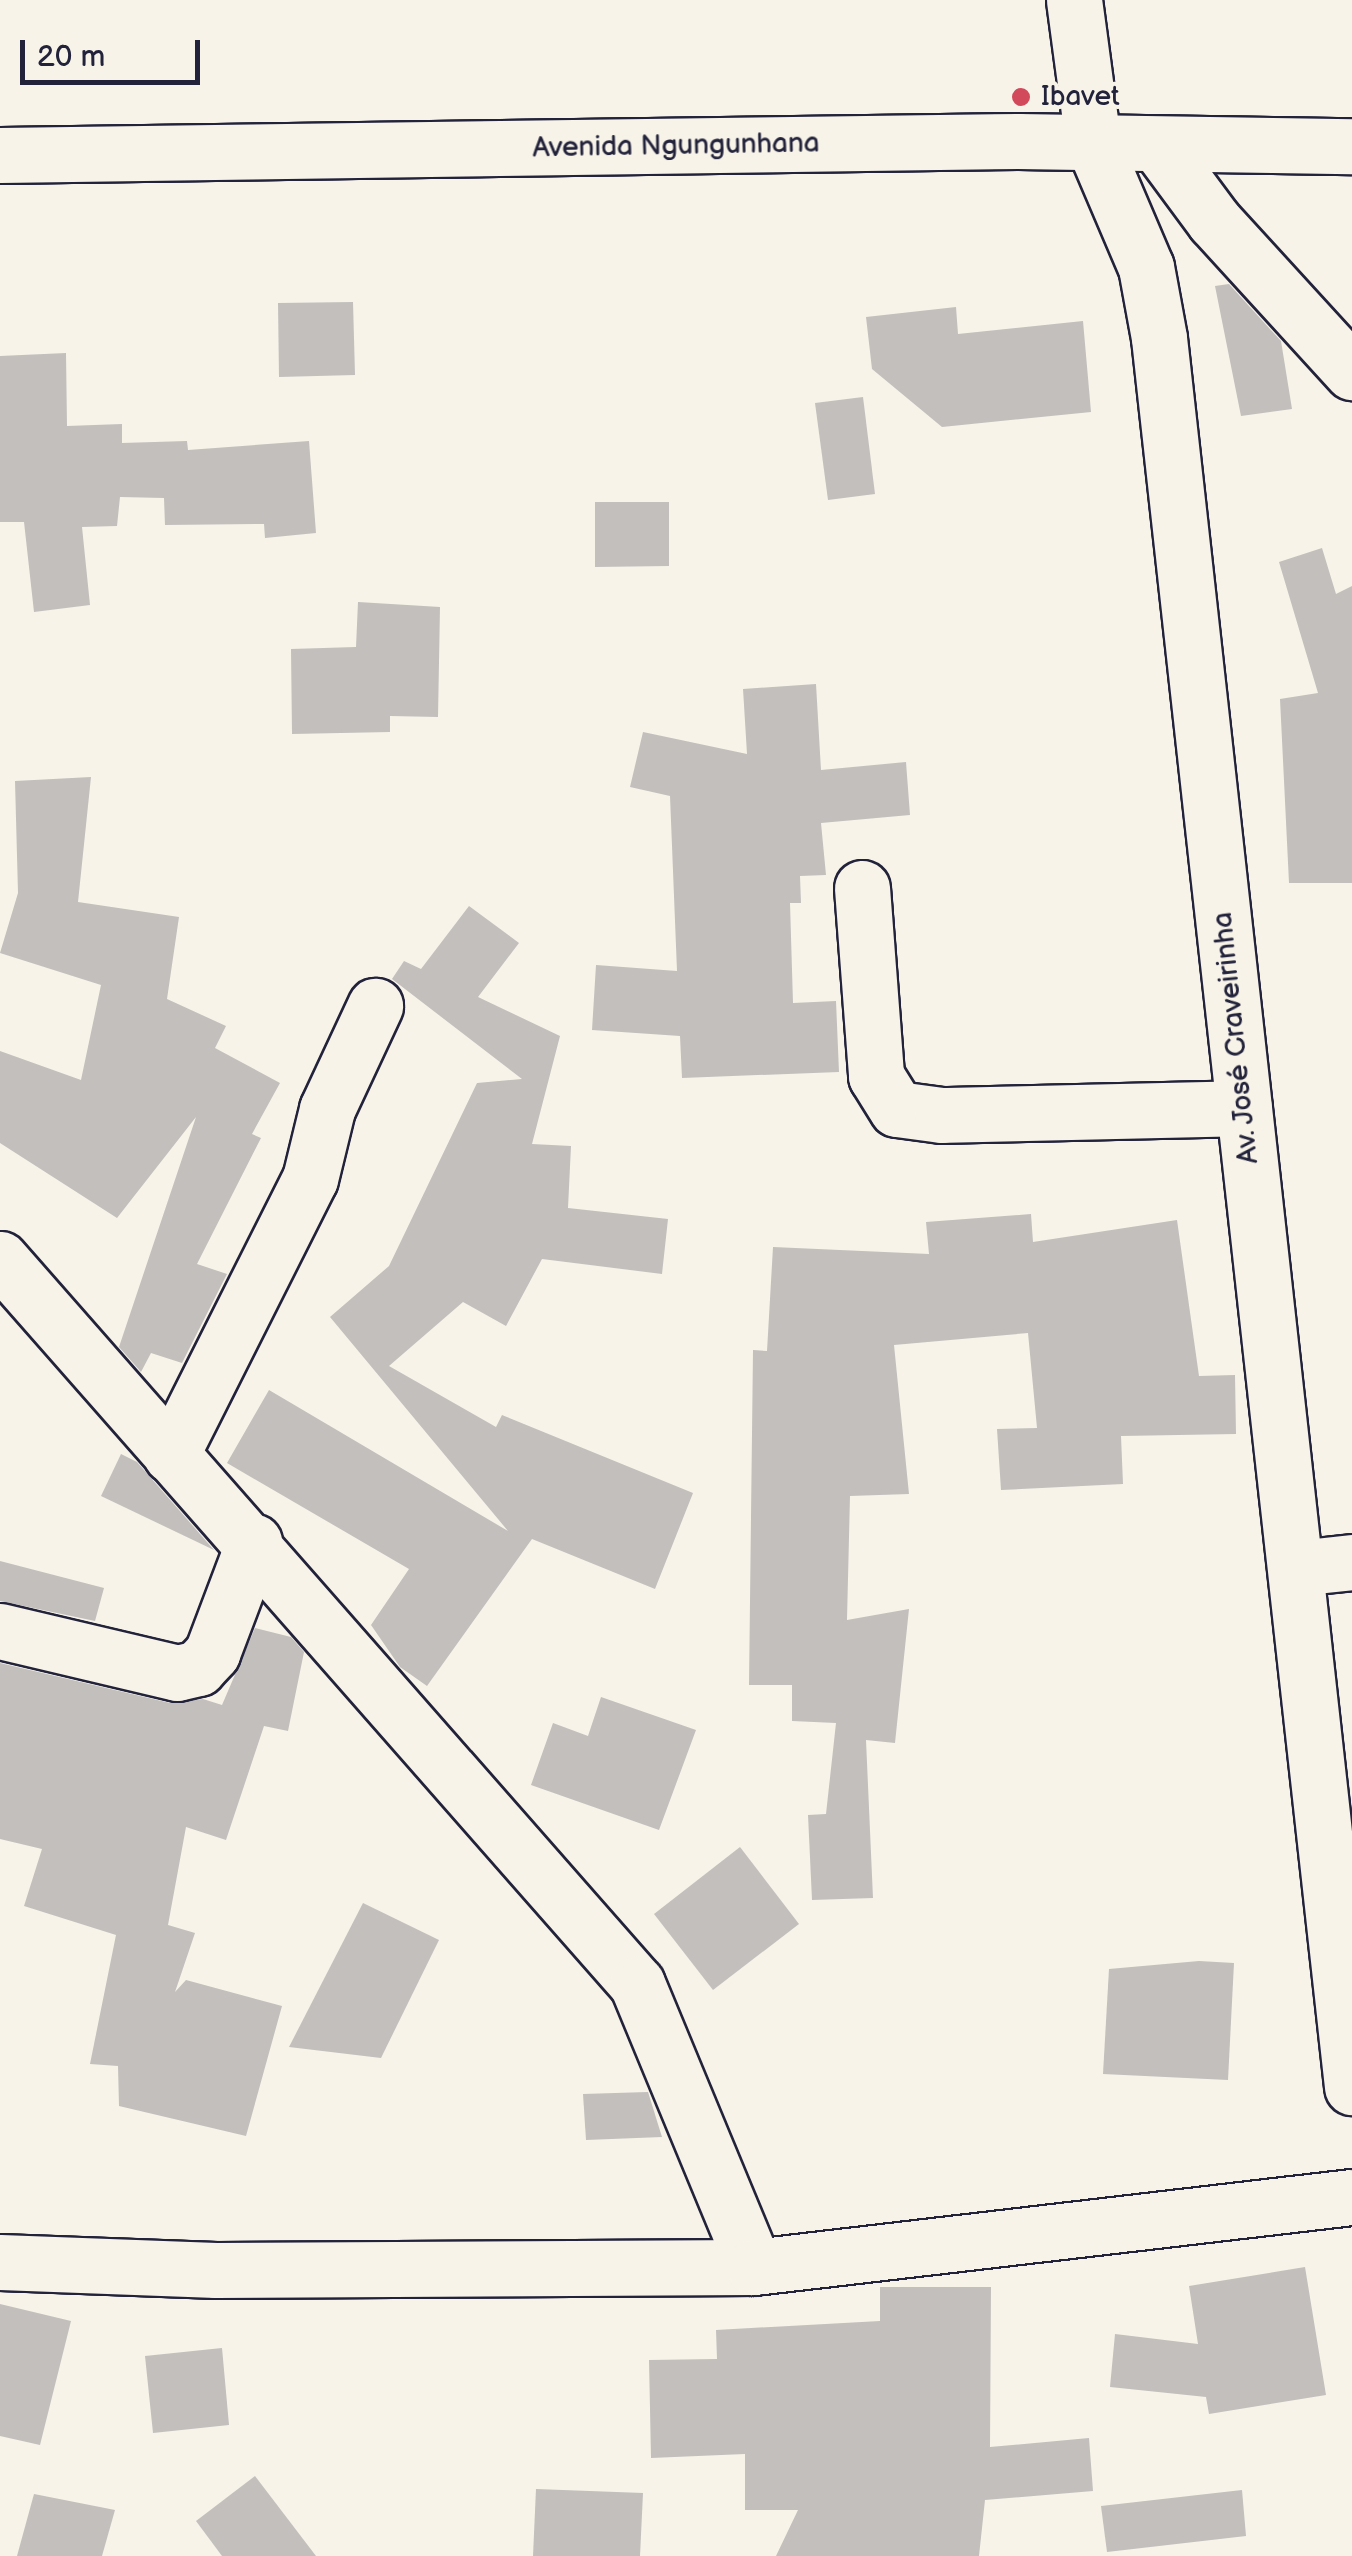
<!DOCTYPE html>
<meta charset="utf-8">
<style>
body{margin:0}
#map{position:relative;width:1352px;height:2556px;overflow:hidden;background:#f7f3e8;font-family:"Balsamiq Sans",sans-serif}
div>[style]{position:absolute}
.building>*{inset:0;background:#c2bfbd}
.roads{filter:drop-shadow(2px 0 #22223b) drop-shadow(-2px 0 #22223b) drop-shadow(0 2px #22223b) drop-shadow(0 -2px #22223b)}
.minor>*{height:55px;margin:-27.5px;padding:0 27.5px;transform-origin:27.5px;border-radius:27.5px;background:#f7f3e8}
.dots>*{width:28px;height:28px;translate:-50% -50%;box-sizing:border-box;border:5px solid #f7f3e8;border-radius:50%}
span{translate:-50% -50%;white-space:nowrap;text-align:center;line-height:1.15;-webkit-text-stroke:8px #f7f3e8;paint-order:stroke}
.poi-label{font-size:28px;color:#22223b}
.left{translate:0 -50%;text-align:left}
.street-label{font-size:28px;color:#22223b}
.scale{position:absolute;left:20px;top:40px;width:180px;height:45px;box-sizing:border-box;border:5px solid #22223b;border-top:0;padding-left:12px;font-size:30px;line-height:35px;white-space:nowrap;color:#22223b;-webkit-text-stroke:8px #f7f3e8;paint-order:stroke}
</style>
<div id="map">
<div class="building">
<div style="clip-path:polygon(1229px 284px,1281px 341px,1292px 409px,1241px 416px,1215px 286px)"></div>
<div style="clip-path:polygon(353px 302px,355px 375px,279px 377px,278px 303px)"></div>
<div style="clip-path:polygon(956px 307px,958px 334px,1083px 321px,1091px 412px,942px 427px,872px 369px,866px 317px)"></div>
<div style="clip-path:polygon(66px 353px,67px 426px,122px 424px,122px 443px,187px 441px,188px 450px,309px 441px,316px 533px,265px 538px,264px 524px,165px 525px,164px 498px,120px 497px,117px 526px,82px 527px,90px 605px,34px 612px,24px 522px,0 522px,0 356px)"></div>
<div style="clip-path:polygon(863px 397px,875px 494px,828px 500px,815px 403px)"></div>
<div style="clip-path:polygon(595px 502px,669px 502px,669px 566px,595px 567px)"></div>
<div style="clip-path:polygon(1322px 548px,1336px 594px,1352px 586px,1352px 883px,1289px 883px,1280px 699px,1318px 693px,1279px 562px)"></div>
<div style="clip-path:polygon(358px 602px,440px 607px,438px 717px,390px 716px,390px 732px,292px 734px,291px 649px,356px 647px)"></div>
<div style="clip-path:polygon(816px 684px,821px 770px,906px 762px,910px 815px,821px 823px,826px 875px,800px 876px,801px 903px,790px 903px,793px 1003px,836px 1001px,839px 1072px,682px 1078px,680px 1036px,592px 1030px,596px 965px,677px 971px,670px 796px,630px 787px,643px 732px,747px 754px,743px 689px)"></div>
<div style="clip-path:polygon(91px 777px,78px 902px,179px 917px,167px 999px,226px 1026px,215px 1048px,280px 1083px,252px 1134px,261px 1138px,197px 1264px,227px 1274px,182px 1363px,151px 1353px,141px 1372px,119px 1347px,196px 1117px,117px 1218px,0 1143px,0 1051px,81px 1080px,101px 985px,0 953px,18px 893px,15px 781px)"></div>
<div style="clip-path:polygon(469px 906px,519px 943px,478px 997px,560px 1036px,532px 1144px,571px 1146px,568px 1208px,668px 1219px,662px 1274px,542px 1259px,506px 1326px,463px 1302px,389px 1366px,496px 1427px,502px 1415px,693px 1493px,655px 1589px,532px 1539px,427px 1686px,400px 1667px,371px 1625px,409px 1569px,227px 1463px,269px 1390px,508px 1531px,330px 1317px,389px 1266px,477px 1083px,522px 1079px,392px 979px,404px 961px,421px 969px)"></div>
<div style="clip-path:polygon(1031px 1214px,1033px 1242px,1177px 1220px,1199px 1376px,1235px 1375px,1236px 1434px,1121px 1436px,1123px 1484px,1001px 1490px,997px 1429px,1037px 1428px,1028px 1333px,894px 1345px,909px 1494px,850px 1496px,847px 1620px,909px 1609px,895px 1743px,866px 1740px,873px 1898px,812px 1900px,808px 1815px,826px 1814px,836px 1723px,792px 1721px,792px 1685px,749px 1685px,753px 1350px,767px 1351px,773px 1247px,929px 1254px,926px 1222px)"></div>
<div style="clip-path:polygon(121px 1454px,137px 1462px,214px 1550px,101px 1496px)"></div>
<div style="clip-path:polygon(0 1561px,104px 1588px,95px 1621px,0 1601px)"></div>
<div style="clip-path:polygon(255px 1628px,291px 1637px,304px 1652px,288px 1731px,264px 1726px,226px 1840px,186px 1827px,168px 1925px,195px 1933px,175px 1992px,186px 1980px,282px 2006px,246px 2136px,119px 2106px,118px 2066px,90px 2064px,116px 1935px,24px 1906px,42px 1849px,0 1839px,0 1663px,170px 1703px,203px 1699px,222px 1705px)"></div>
<div style="clip-path:polygon(601px 1697px,696px 1730px,659px 1830px,531px 1785px,553px 1723px,588px 1736px)"></div>
<div style="clip-path:polygon(740px 1847px,799px 1924px,713px 1990px,654px 1914px)"></div>
<div style="clip-path:polygon(363px 1903px,439px 1940px,381px 2058px,289px 2047px)"></div>
<div style="clip-path:polygon(1199px 1961px,1234px 1963px,1228px 2080px,1103px 2074px,1109px 1969px)"></div>
<div style="clip-path:polygon(648px 2092px,662px 2137px,586px 2140px,583px 2094px)"></div>
<div style="clip-path:polygon(1305px 2267px,1326px 2395px,1209px 2414px,1206px 2397px,1110px 2387px,1115px 2334px,1198px 2344px,1189px 2286px)"></div>
<div style="clip-path:polygon(880px 2287px,991px 2287px,990px 2447px,1089px 2438px,1093px 2491px,985px 2500px,979px 2556px,776px 2556px,798px 2510px,745px 2510px,745px 2454px,651px 2458px,649px 2360px,717px 2359px,716px 2330px,880px 2321px)"></div>
<div style="clip-path:polygon(0 2304px,71px 2321px,40px 2445px,0 2436px)"></div>
<div style="clip-path:polygon(222px 2348px,229px 2425px,153px 2433px,145px 2356px)"></div>
<div style="clip-path:polygon(255px 2476px,316px 2556px,222px 2556px,196px 2521px)"></div>
<div style="clip-path:polygon(536px 2489px,643px 2493px,640px 2556px,533px 2556px)"></div>
<div style="clip-path:polygon(1242px 2490px,1246px 2536px,1107px 2552px,1101px 2506px)"></div>
<div style="clip-path:polygon(34px 2494px,115px 2510px,102px 2556px,17px 2556px)"></div>
</div>
<div class="roads">
<div class="minor">
<div style="left:1074px;top:0;width:144px;rotate:82.4deg"></div>
<div style="left:1093px;top:143px;width:135px;rotate:66.9deg"></div>
<div style="left:1146px;top:267px;width:72px;rotate:79.6deg"></div>
<div style="left:1159px;top:338px;width:1760px;rotate:83.7deg"></div>
<div style="left:1157px;top:144px;width:96px;rotate:53.5deg"></div>
<div style="left:1214px;top:221px;width:205px;rotate:47.6deg"></div>
<div style="left:0;top:155px;width:1018px;rotate:-0.79deg"></div>
<div style="left:1018px;top:141px;width:334px;rotate:0.9deg"></div>
<div style="left:862px;top:888px;width:189px;rotate:85.7deg"></div>
<div style="left:876px;top:1076px;width:39px;rotate:58deg"></div>
<div style="left:897px;top:1109px;width:45px;rotate:7.6deg"></div>
<div style="left:942px;top:1115px;width:302px;rotate:-1.3deg"></div>
<div style="left:0;top:1259px;width:965px;rotate:48.7deg"></div>
<div style="left:637px;top:1984px;width:306px;rotate:67.5deg"></div>
<div style="left:171px;top:1455px;width:309px;rotate:-63.3deg"></div>
<div style="left:310px;top:1179px;width:72px;rotate:-76.3deg"></div>
<div style="left:327px;top:1109px;width:114px;rotate:-65deg"></div>
<div style="left:1297px;top:1568px;width:55px;rotate:-6.2deg"></div>
<div style="left:0;top:1631px;width:182px;rotate:13.3deg"></div>
<div style="left:177px;top:1673px;width:22px;rotate:-13deg"></div>
<div style="left:198px;top:1668px;width:21px;rotate:-47deg"></div>
<div style="left:212px;top:1653px;width:119px;rotate:-69.3deg"></div>
<div style="left:0;top:2262px;width:216px;rotate:2.1deg"></div>
<div style="left:216px;top:2270px;width:538px;rotate:-0.32deg"></div>
<div style="left:754px;top:2267px;width:602px;rotate:-6.68deg"></div>
</div>
</div>
<div class="dots">
<div style="left:1021px;top:97px;background:#d1495b"></div>
</div>
<div class="poi-label">
<span class="left" style="left:1041px;top:97px">Ibavet</span>
</div>
<div class="street-label">
<span style="left:676px;top:146px;rotate:-1deg">Avenida Ngungunhana</span>
<span style="left:1236px;top:1038px;rotate:-96deg">Av. José Craveirinha</span>
</div>
<div class="scale">20 m</div>
</div>
